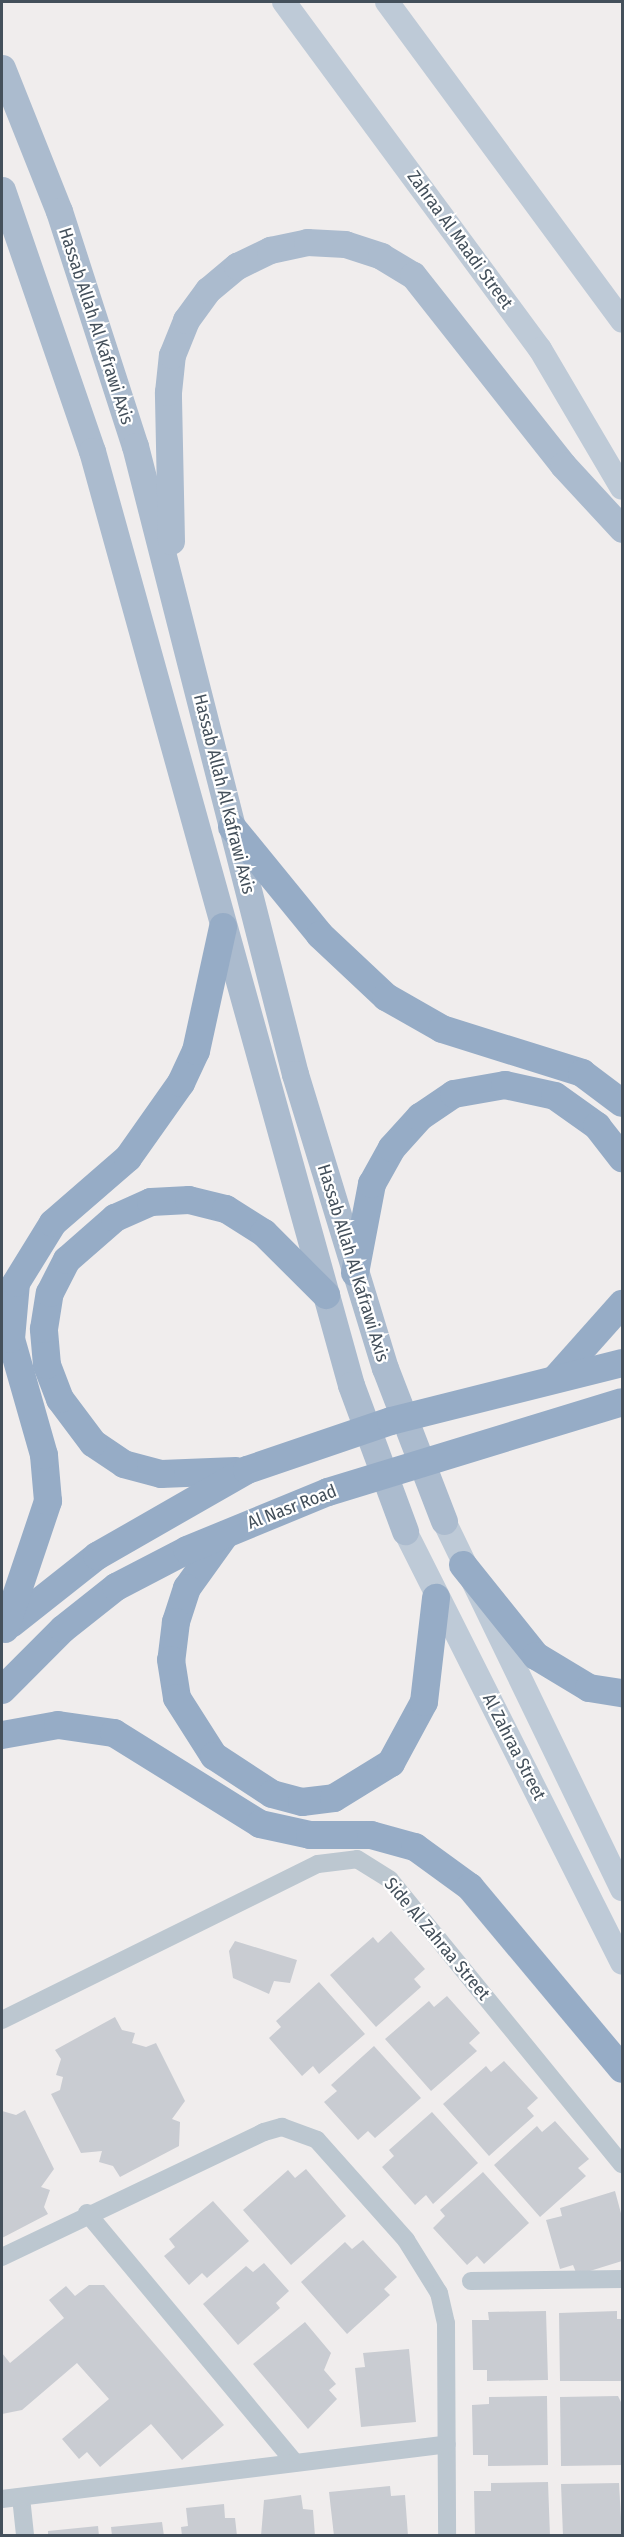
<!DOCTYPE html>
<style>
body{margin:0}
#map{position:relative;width:624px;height:2537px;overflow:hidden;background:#f0eded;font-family:"Fira Sans Condensed",sans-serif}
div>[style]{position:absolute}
.building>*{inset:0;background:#c9ccd2}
.minor>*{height:18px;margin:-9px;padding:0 9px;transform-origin:9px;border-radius:9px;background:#bcc7d0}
.secondary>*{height:24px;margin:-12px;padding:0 12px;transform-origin:12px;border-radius:12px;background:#becad7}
.primary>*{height:27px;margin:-13.5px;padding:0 13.5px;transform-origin:13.5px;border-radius:13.5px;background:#abbbce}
.trunk>*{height:28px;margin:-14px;padding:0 14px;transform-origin:14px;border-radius:14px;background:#96acc6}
span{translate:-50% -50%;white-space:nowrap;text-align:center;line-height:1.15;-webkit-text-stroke:4.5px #fff;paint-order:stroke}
.street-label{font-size:18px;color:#44505b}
.frame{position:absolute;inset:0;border:3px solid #44505b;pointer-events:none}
</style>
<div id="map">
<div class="building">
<div style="clip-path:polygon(391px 1931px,425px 1969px,414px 1979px,421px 1987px,376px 2027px,330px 1975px,373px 1937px,378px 1943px)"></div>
<div style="clip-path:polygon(235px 1941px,297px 1960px,290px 1983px,274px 1981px,269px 1994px,233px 1978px,229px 1951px)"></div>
<div style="clip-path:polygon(319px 1982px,365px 2034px,319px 2074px,313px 2066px,302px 2076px,269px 2038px,281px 2027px,276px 2021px)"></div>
<div style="clip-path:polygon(447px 1996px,480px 2033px,469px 2043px,477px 2051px,431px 2091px,385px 2039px,429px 2001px,434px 2007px)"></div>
<div style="clip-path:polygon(115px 2017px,122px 2030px,135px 2033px,132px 2043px,146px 2047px,156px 2043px,185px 2101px,172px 2119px,180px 2122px,179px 2146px,120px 2177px,113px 2166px,99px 2162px,102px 2151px,81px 2153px,51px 2094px,60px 2090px,63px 2077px,56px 2075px,61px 2059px,55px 2050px)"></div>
<div style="clip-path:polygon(374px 2046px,421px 2098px,375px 2138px,368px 2131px,358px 2140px,324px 2102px,337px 2091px,331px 2085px)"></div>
<div style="clip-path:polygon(504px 2061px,538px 2098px,527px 2108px,534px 2116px,489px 2156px,443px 2104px,486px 2066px,491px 2072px)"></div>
<div style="clip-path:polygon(25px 2110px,54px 2169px,41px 2187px,50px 2190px,44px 2207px,48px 2214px,2px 2238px,2px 2111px,16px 2115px)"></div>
<div style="clip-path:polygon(432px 2112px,478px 2163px,433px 2204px,426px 2195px,415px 2205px,382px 2167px,394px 2156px,389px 2150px)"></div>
<div style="clip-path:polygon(555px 2121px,589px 2159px,578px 2168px,586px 2176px,540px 2217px,494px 2165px,537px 2126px,542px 2132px)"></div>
<div style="clip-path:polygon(306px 2169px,346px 2216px,291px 2265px,243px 2210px,288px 2170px,295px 2178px)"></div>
<div style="clip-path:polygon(483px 2172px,529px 2223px,484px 2264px,477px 2256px,467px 2265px,433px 2228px,445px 2216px,440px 2210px)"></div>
<div style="clip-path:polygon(615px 2191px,622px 2217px,622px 2261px,577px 2275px,573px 2265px,560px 2269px,546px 2220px,562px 2216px,560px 2208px)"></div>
<div style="clip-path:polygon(213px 2201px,249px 2241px,207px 2278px,202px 2273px,189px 2285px,164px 2256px,175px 2247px,169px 2239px)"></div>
<div style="clip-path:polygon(363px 2240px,397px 2277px,384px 2289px,390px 2295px,347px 2334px,301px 2282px,345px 2242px,352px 2249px)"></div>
<div style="clip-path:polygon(264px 2263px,289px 2291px,276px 2303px,280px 2308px,238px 2345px,203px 2304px,246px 2266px,253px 2272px)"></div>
<div style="clip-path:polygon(89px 2285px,104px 2285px,224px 2425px,182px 2460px,151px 2424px,100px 2467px,87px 2452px,79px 2459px,62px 2439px,109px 2399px,77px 2363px,22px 2410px,2px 2414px,2px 2353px,10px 2363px,64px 2318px,49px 2300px,66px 2286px,75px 2296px)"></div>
<div style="clip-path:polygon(546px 2311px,548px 2380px,487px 2381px,487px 2370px,473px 2370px,472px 2320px,489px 2320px,488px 2312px)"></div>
<div style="clip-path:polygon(617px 2311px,617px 2319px,622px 2319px,621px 2381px,560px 2381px,559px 2313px)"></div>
<div style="clip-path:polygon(305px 2322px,331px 2353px,324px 2370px,336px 2384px,329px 2390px,337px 2399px,308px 2429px,253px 2364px)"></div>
<div style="clip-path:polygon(409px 2349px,416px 2422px,361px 2427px,355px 2368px,365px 2367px,363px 2353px)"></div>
<div style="clip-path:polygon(547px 2396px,548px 2465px,488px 2466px,488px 2455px,473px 2455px,472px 2405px,489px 2404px,489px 2397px)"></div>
<div style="clip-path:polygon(618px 2396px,622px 2404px,622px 2465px,561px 2466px,560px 2397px)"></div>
<div style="clip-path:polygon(548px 2482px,550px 2536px,475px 2536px,474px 2491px,491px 2491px,491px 2483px)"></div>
<div style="clip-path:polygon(619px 2483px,622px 2536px,563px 2536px,561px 2484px)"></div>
<div style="clip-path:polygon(390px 2486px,391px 2496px,405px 2495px,408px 2536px,334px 2536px,329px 2492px)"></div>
<div style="clip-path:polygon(301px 2495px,303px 2509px,313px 2510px,315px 2536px,261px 2536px,264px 2500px)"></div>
<div style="clip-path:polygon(224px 2504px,225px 2518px,235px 2518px,237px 2536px,182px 2536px,181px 2527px,188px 2526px,186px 2508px)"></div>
<div style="clip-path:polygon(162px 2522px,164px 2536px,112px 2536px,111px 2527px)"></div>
<div style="clip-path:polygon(98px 2526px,99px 2536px,48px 2536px,48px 2531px)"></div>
</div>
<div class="minor">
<div style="left:2px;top:2020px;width:352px;rotate:-26.3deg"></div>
<div style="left:318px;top:1864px;width:39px;rotate:-7deg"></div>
<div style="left:357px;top:1859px;width:39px;rotate:32deg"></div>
<div style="left:390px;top:1880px;width:367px;rotate:50.8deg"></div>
<div style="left:87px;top:2213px;width:325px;rotate:50.2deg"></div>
<div style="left:2px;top:2257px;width:290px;rotate:-25.5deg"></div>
<div style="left:264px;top:2132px;width:19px;rotate:-16deg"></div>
<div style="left:282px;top:2127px;width:37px;rotate:20deg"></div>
<div style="left:317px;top:2140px;width:134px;rotate:48.3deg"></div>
<div style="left:406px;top:2240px;width:62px;rotate:58.1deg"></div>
<div style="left:439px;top:2293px;width:31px;rotate:77deg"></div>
<div style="left:446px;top:2323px;width:213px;rotate:89.7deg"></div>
<div style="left:471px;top:2281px;width:151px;rotate:-0.8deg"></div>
<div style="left:21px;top:2497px;width:39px;rotate:84deg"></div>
<div style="left:2px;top:2499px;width:448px;rotate:-7deg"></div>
</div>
<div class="secondary">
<div style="left:284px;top:2px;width:431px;rotate:53.6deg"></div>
<div style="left:540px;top:349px;width:161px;rotate:59.5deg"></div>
<div style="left:387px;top:2px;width:396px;rotate:53.6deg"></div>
<div style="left:444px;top:1521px;width:409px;rotate:64.2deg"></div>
<div style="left:405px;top:1531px;width:483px;rotate:63.3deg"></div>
</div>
<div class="primary">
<div style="left:2px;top:68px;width:154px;rotate:68.3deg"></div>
<div style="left:59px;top:211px;width:247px;rotate:72.1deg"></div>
<div style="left:135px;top:446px;width:648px;rotate:75.71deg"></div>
<div style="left:295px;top:1074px;width:307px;rotate:73deg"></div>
<div style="left:385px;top:1368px;width:164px;rotate:68.9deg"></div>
<div style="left:2px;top:190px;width:276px;rotate:71deg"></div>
<div style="left:92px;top:451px;width:969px;rotate:74.5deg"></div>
<div style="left:351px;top:1385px;width:156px;rotate:69.7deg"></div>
<div style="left:171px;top:541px;width:149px;rotate:-91.2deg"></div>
<div style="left:168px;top:392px;width:37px;rotate:-84deg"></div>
<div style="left:172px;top:355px;width:38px;rotate:-68deg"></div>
<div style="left:186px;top:320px;width:37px;rotate:-54deg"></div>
<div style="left:208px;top:290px;width:38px;rotate:-40deg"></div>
<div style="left:237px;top:266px;width:37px;rotate:-26deg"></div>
<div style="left:270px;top:250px;width:38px;rotate:-12deg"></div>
<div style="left:307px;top:242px;width:38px;rotate:3deg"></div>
<div style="left:345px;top:244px;width:38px;rotate:18deg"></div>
<div style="left:381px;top:256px;width:37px;rotate:31deg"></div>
<div style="left:413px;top:275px;width:242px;rotate:51.7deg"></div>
<div style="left:563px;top:465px;width:87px;rotate:47.3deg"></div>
</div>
<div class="trunk">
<div style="left:232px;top:827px;width:139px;rotate:50.8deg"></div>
<div style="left:320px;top:935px;width:91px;rotate:43.2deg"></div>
<div style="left:386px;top:997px;width:64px;rotate:29.7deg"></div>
<div style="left:442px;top:1029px;width:147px;rotate:17.4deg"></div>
<div style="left:582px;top:1073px;width:50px;rotate:36.9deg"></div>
<div style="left:355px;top:1273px;width:91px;rotate:-79.2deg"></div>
<div style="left:372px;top:1184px;width:41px;rotate:-60.9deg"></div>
<div style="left:392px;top:1148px;width:42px;rotate:-47.9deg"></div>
<div style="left:420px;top:1117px;width:41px;rotate:-34.1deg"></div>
<div style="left:454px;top:1094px;width:52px;rotate:-10deg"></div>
<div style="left:505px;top:1085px;width:51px;rotate:12.4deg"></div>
<div style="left:555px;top:1096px;width:52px;rotate:35.5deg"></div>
<div style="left:597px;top:1126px;width:41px;rotate:52deg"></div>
<div style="left:557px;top:1377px;width:98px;rotate:-48.3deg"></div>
<div style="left:236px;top:1471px;width:75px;rotate:177.7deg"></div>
<div style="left:161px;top:1474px;width:38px;rotate:-165deg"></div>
<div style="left:124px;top:1464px;width:37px;rotate:-146deg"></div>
<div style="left:93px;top:1443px;width:55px;rotate:-126.9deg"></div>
<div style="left:60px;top:1399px;width:36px;rotate:-111deg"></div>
<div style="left:47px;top:1365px;width:36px;rotate:-95deg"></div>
<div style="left:44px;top:1329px;width:36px;rotate:-81deg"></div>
<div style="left:50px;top:1293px;width:37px;rotate:-63deg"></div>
<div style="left:67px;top:1260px;width:64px;rotate:-41.2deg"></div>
<div style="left:115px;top:1218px;width:39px;rotate:-24deg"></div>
<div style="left:151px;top:1202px;width:38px;rotate:-3deg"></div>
<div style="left:189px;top:1200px;width:38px;rotate:14deg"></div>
<div style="left:226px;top:1209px;width:45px;rotate:32.3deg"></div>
<div style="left:264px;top:1233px;width:88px;rotate:45deg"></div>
<div style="left:225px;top:1535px;width:65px;rotate:125.6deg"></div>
<div style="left:187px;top:1588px;width:36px;rotate:108deg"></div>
<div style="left:176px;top:1622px;width:38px;rotate:97deg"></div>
<div style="left:171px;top:1660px;width:38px;rotate:81deg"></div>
<div style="left:177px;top:1698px;width:69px;rotate:57.5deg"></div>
<div style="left:214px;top:1756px;width:69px;rotate:33.2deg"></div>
<div style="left:272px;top:1794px;width:31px;rotate:15deg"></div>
<div style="left:302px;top:1802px;width:32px;rotate:-7deg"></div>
<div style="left:334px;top:1798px;width:67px;rotate:-31.6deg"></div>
<div style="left:391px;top:1763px;width:69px;rotate:-61.6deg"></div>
<div style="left:424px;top:1702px;width:105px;rotate:-83.4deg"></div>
<div style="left:463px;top:1565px;width:117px;rotate:51.3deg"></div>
<div style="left:536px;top:1656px;width:62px;rotate:31.1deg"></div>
<div style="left:589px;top:1688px;width:33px;rotate:9deg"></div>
<div style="left:11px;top:1624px;width:110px;rotate:-38.3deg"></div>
<div style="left:97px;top:1556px;width:173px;rotate:-29.8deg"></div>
<div style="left:247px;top:1470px;width:152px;rotate:-18.8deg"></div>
<div style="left:391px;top:1421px;width:238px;rotate:-14.1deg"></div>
<div style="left:5px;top:1629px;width:135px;rotate:-71.4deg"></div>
<div style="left:48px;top:1501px;width:46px;rotate:-95deg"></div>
<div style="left:44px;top:1455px;width:121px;rotate:-105.9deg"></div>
<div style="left:11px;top:1339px;width:56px;rotate:-84.9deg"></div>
<div style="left:16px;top:1283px;width:70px;rotate:-58.3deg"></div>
<div style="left:53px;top:1223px;width:99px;rotate:-40.9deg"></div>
<div style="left:128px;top:1158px;width:92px;rotate:-54.8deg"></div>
<div style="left:181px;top:1083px;width:35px;rotate:-65deg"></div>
<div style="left:196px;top:1051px;width:127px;rotate:-77.7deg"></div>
<div style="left:2px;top:1690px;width:86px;rotate:-45deg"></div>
<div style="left:63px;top:1629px;width:68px;rotate:-38.4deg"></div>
<div style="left:116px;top:1587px;width:80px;rotate:-27.5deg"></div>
<div style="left:187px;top:1550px;width:152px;rotate:-22.4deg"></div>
<div style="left:328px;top:1492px;width:307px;rotate:-17deg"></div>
<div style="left:2px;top:1735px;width:57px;rotate:-10.1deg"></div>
<div style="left:58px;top:1725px;width:57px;rotate:8.1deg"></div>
<div style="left:114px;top:1733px;width:172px;rotate:31.9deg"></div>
<div style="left:260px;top:1824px;width:51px;rotate:12.4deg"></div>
<div style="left:310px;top:1835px;width:61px"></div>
<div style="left:371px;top:1835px;width:46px;rotate:15.3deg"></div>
<div style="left:415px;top:1847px;width:68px;rotate:36deg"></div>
<div style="left:470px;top:1887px;width:237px;rotate:50.1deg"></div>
</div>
<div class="street-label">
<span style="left:460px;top:240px;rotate:54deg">Zahraa Al Maadi Street</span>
<span style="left:96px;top:326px;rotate:72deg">Hassab Allah Al Kafrawi Axis</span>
<span style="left:224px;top:794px;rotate:76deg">Hassab Allah Al Kafrawi Axis</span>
<span style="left:353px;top:1263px;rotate:73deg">Hassab Allah Al Kafrawi Axis</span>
<span style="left:292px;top:1507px;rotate:-21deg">Al Nasr Road</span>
<span style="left:514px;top:1747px;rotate:63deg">Al Zahraa Street</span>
<span style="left:437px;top:1939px;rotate:50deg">Side Al Zahraa Street</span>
</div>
<div class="frame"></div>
</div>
